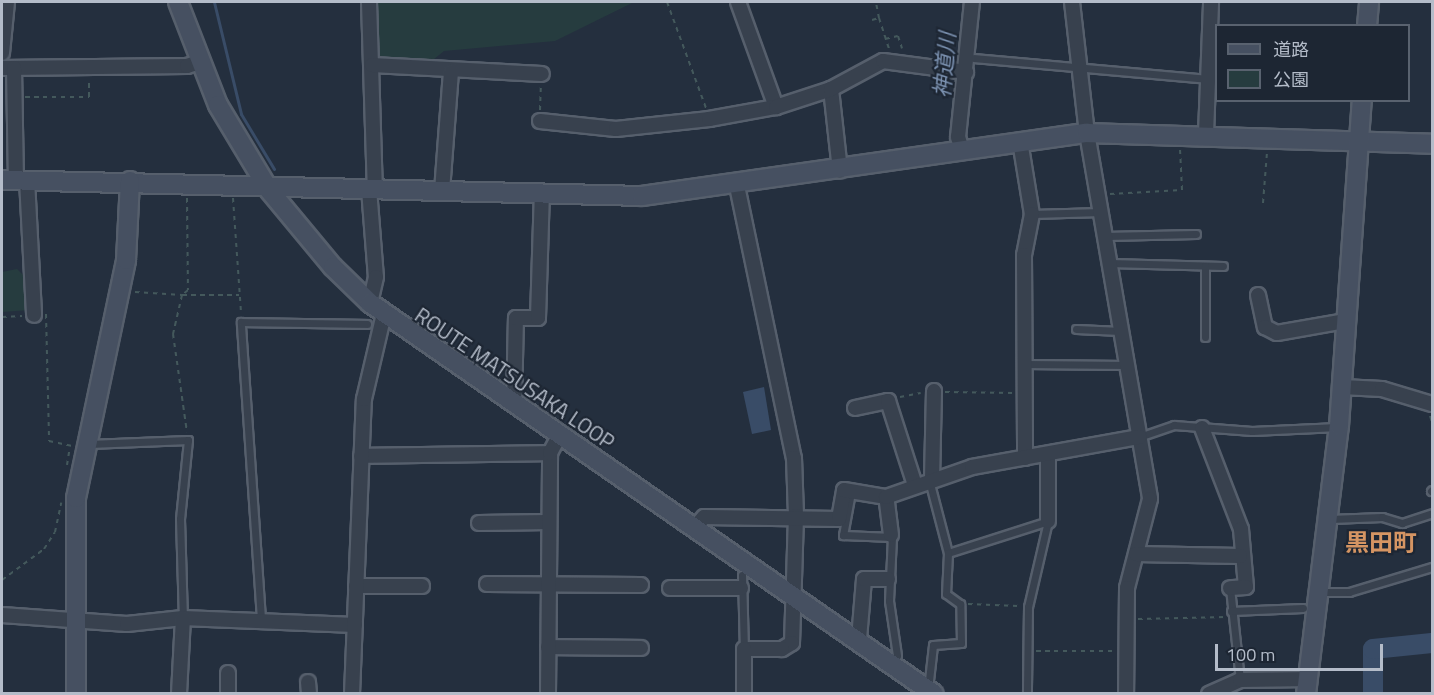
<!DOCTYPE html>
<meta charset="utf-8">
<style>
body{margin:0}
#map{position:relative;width:1434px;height:695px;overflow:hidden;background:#242f3e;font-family:"Titillium Web","Noto Sans JP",sans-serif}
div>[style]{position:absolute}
.green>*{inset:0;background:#263c3f}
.water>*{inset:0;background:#394c67}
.stream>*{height:3px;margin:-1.5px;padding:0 1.5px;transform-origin:1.5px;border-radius:1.5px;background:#394c67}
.river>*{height:20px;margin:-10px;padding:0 10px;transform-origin:10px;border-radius:10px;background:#394c67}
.path>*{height:2px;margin-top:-1px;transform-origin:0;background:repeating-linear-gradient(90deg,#44595c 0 4.5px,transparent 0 9px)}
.roads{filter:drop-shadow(2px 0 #565f6c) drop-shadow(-2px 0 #565f6c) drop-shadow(0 2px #565f6c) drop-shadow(0 -2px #565f6c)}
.lane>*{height:7px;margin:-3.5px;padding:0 3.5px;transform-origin:3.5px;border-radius:3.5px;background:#38414e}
.street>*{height:14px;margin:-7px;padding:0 7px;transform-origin:7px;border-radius:7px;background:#38414e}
.secondary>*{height:18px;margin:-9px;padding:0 9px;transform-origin:9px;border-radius:9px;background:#465061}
span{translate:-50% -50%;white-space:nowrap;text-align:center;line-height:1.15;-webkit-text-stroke:4.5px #1d2633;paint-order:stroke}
.street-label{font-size:21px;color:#b4bcc9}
.water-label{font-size:22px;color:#7c92b1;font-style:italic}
.quarter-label{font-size:24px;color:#d59563;font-weight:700}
.frame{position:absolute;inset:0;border:3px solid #b4bcc9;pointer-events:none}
.legend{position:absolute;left:1215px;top:24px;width:195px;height:78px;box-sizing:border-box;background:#1d2633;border:2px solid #59626f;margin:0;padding:8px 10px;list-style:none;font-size:18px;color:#b4bcc9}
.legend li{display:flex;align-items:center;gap:12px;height:30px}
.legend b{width:30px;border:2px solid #59626f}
.scale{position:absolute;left:1215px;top:644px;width:168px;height:27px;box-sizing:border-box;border:3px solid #b4bcc9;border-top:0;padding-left:8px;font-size:18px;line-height:21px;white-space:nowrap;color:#b4bcc9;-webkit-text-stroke:4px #1d2633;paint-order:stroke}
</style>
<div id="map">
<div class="green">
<div style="clip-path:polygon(372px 2px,634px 2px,555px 41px,444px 51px,429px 63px,376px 58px)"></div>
<div style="clip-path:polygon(17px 269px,26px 278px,30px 310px,2px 312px,2px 272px)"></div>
</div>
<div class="water">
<div style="clip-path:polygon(764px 387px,771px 430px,752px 434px,743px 392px)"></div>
</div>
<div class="stream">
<div style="left:214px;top:2px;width:115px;rotate:76.4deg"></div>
<div style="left:241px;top:114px;width:64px;rotate:59deg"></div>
</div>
<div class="river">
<div style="left:1373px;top:694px;width:45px;rotate:-90deg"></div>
<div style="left:1373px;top:649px;width:59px;rotate:-5.8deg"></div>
</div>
<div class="path">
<div style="left:667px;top:2px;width:113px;rotate:69.8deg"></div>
<div style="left:879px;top:18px;width:33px;rotate:72deg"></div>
<div style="left:872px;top:20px;width:7px;rotate:-16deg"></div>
<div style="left:879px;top:18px;width:16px;rotate:-101deg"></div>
<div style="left:885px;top:39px;width:13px;rotate:-13deg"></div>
<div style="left:898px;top:36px;width:13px;rotate:72deg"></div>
<div style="left:25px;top:97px;width:64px"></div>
<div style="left:89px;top:97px;width:18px;rotate:-90deg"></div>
<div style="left:540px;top:110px;width:25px;rotate:-88deg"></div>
<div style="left:1110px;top:194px;width:72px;rotate:-3.2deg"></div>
<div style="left:1182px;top:190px;width:41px;rotate:-92.8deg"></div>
<div style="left:187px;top:198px;width:92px;rotate:89.4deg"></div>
<div style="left:188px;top:290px;width:8px;rotate:140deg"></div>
<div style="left:182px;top:295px;width:57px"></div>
<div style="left:233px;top:198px;width:114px;rotate:86deg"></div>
<div style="left:1263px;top:203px;width:51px;rotate:-85.5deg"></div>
<div style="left:135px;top:292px;width:47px;rotate:3.7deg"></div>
<div style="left:182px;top:295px;width:40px;rotate:103deg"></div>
<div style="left:173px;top:334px;width:99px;rotate:81.9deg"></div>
<div style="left:46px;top:314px;width:127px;rotate:88.6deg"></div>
<div style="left:49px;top:441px;width:25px;rotate:12deg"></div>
<div style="left:2px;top:317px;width:20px;rotate:-3deg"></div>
<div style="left:945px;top:392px;width:69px;rotate:0.8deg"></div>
<div style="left:900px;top:397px;width:21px;rotate:-11deg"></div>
<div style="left:1430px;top:416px;width:6px;rotate:72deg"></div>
<div style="left:67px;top:465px;width:18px;rotate:-81deg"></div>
<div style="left:2px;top:580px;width:52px;rotate:-36.4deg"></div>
<div style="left:44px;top:549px;width:20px;rotate:-57deg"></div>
<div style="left:55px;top:532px;width:30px;rotate:-78deg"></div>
<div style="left:968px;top:604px;width:52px;rotate:2.2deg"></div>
<div style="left:1138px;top:619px;width:88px;rotate:-1.3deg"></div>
<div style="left:1036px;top:651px;width:79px"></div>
</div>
<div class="roads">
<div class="lane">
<div style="left:974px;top:58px;width:235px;rotate:5.1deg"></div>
<div style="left:1032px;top:214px;width:69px;rotate:-1.7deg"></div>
<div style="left:1105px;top:236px;width:91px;rotate:-1.3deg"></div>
<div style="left:1109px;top:263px;width:114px;rotate:1.5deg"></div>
<div style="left:1076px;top:329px;width:45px;rotate:2.5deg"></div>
<div style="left:1205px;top:337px;width:71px;rotate:-90deg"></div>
<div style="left:1024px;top:364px;width:103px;rotate:0.6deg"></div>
<div style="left:1139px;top:437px;width:37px;rotate:-19deg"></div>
<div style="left:1174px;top:425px;width:78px;rotate:4.4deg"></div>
<div style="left:1252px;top:431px;width:86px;rotate:-2.7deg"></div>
<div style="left:89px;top:444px;width:99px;rotate:-2.3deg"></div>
<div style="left:188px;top:440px;width:79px;rotate:95.8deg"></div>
<div style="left:180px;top:519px;width:99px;rotate:88.3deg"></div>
<div style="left:929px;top:480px;width:75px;rotate:75.4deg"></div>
<div style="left:948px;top:553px;width:105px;rotate:-17.7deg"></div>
<div style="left:1048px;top:521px;width:88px;rotate:103.1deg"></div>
<div style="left:1028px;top:607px;width:87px;rotate:90.7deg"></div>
<div style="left:1431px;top:491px;width:1px;rotate:-45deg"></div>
<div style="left:851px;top:492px;width:44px;rotate:100.5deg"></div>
<div style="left:843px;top:535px;width:49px;rotate:2.3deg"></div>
<div style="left:892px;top:537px;width:64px;rotate:92.7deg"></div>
<div style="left:889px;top:601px;width:55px;rotate:81.6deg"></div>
<div style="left:1330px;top:519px;width:52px;rotate:-2.2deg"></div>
<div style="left:1382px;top:517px;width:21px;rotate:17deg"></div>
<div style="left:1402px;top:523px;width:32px;rotate:-18deg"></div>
<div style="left:742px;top:575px;width:74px;rotate:88.5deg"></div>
<div style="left:1230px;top:588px;width:93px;rotate:83.8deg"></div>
<div style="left:1320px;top:592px;width:29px"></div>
<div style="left:1349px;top:592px;width:87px;rotate:-16.8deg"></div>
<div style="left:1231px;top:611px;width:72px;rotate:-2.4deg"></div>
<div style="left:261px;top:619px;width:298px;rotate:-93.9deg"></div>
<div style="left:241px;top:322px;width:126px;rotate:0.9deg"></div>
<div style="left:928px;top:689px;width:44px;rotate:-83.5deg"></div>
<div style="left:933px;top:645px;width:28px;rotate:-4deg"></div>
<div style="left:961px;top:643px;width:39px;rotate:-91deg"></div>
<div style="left:960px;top:604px;width:17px;rotate:-144deg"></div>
<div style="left:946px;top:594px;width:41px;rotate:-87.2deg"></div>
</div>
<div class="street">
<div style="left:369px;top:2px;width:188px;rotate:88.2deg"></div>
<div style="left:738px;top:2px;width:112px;rotate:70.1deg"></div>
<div style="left:1072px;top:2px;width:132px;rotate:83.5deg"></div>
<div style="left:1087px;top:133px;width:371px;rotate:80.2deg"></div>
<div style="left:1150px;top:499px;width:92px;rotate:104.5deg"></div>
<div style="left:1127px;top:588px;width:106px;rotate:90.5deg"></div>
<div style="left:2px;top:53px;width:51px;rotate:-84.4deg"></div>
<div style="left:372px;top:65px;width:170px;rotate:3deg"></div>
<div style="left:2px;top:68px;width:185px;rotate:-0.6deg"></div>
<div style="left:187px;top:66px;width:13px;rotate:-18deg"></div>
<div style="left:14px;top:68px;width:112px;rotate:89deg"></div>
<div style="left:831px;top:89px;width:82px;rotate:83.7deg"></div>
<div style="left:540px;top:121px;width:76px;rotate:6deg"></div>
<div style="left:616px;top:129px;width:94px;rotate:-6.1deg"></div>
<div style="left:709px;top:119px;width:68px;rotate:-10.2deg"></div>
<div style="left:776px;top:107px;width:58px;rotate:-18.1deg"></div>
<div style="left:831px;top:89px;width:59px;rotate:-28.3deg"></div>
<div style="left:883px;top:61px;width:84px;rotate:7.5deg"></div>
<div style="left:1206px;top:134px;width:132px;rotate:-87.8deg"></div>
<div style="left:1020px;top:141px;width:74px;rotate:80.7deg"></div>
<div style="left:1032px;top:214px;width:42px;rotate:101deg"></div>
<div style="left:1024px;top:255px;width:203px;rotate:89.7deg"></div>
<div style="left:962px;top:150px;width:14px;rotate:-107deg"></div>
<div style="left:958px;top:137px;width:136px;rotate:-84.1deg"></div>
<div style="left:27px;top:180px;width:135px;rotate:87deg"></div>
<div style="left:737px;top:186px;width:278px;rotate:78.2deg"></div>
<div style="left:794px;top:458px;width:58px;rotate:88deg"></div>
<div style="left:796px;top:516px;width:127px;rotate:91.8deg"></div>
<div style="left:792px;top:643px;width:12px;rotate:149deg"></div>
<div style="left:782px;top:649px;width:38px;rotate:180deg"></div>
<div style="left:744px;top:649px;width:45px;rotate:90deg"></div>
<div style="left:369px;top:189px;width:88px;rotate:85.5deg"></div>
<div style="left:376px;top:277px;width:27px;rotate:103deg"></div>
<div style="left:442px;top:191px;width:120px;rotate:-85.7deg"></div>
<div style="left:1258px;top:295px;width:33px;rotate:78deg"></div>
<div style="left:1265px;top:327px;width:13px;rotate:27deg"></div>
<div style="left:1277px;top:333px;width:70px;rotate:-9.9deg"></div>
<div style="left:1342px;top:387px;width:40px;rotate:2.9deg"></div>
<div style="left:1382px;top:389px;width:52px;rotate:16.7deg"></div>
<div style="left:514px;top:404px;width:86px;rotate:-88.7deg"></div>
<div style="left:516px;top:318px;width:22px"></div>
<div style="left:538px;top:318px;width:124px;rotate:-88.2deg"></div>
<div style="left:855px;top:408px;width:34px;rotate:-12deg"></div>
<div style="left:888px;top:401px;width:88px;rotate:72.2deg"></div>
<div style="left:1202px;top:428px;width:108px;rotate:68.9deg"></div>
<div style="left:1241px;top:529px;width:58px;rotate:85.1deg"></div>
<div style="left:1246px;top:587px;width:16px;rotate:176deg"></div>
<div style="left:361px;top:456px;width:189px;rotate:-0.9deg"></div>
<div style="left:932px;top:479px;width:88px;rotate:-88.7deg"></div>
<div style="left:1048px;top:521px;width:66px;rotate:-90deg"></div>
<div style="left:479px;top:523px;width:70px;rotate:-0.8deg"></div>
<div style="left:696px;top:526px;width:12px;rotate:-48deg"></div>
<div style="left:704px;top:517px;width:135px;rotate:0.8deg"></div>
<div style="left:839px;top:519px;width:29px;rotate:-80deg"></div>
<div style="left:844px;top:490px;width:43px;rotate:9.5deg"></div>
<div style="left:891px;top:535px;width:38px;rotate:-97deg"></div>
<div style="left:886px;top:497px;width:91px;rotate:-19.2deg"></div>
<div style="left:972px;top:467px;width:170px;rotate:-10.2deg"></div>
<div style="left:1136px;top:554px;width:104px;rotate:1.1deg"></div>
<div style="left:487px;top:584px;width:154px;rotate:0.4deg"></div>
<div style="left:356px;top:586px;width:66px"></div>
<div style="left:670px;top:588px;width:71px"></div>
<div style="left:2px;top:615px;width:125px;rotate:4.1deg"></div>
<div style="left:127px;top:624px;width:56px;rotate:-6.1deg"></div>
<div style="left:183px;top:618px;width:172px;rotate:2.3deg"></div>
<div style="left:859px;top:639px;width:60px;rotate:-85.2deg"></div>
<div style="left:864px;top:579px;width:24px"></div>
<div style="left:548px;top:647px;width:93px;rotate:0.6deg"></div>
<div style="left:228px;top:673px;width:21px;rotate:90deg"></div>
<div style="left:308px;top:682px;width:12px;rotate:85deg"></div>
<div style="left:179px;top:694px;width:76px;rotate:-87deg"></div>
<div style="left:352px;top:694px;width:295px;rotate:-87.7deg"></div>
<div style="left:364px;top:399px;width:87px;rotate:-76.8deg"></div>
<div style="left:548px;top:694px;width:241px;rotate:-89.5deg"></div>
<div style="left:550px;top:453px;width:19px;rotate:-62deg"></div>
<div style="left:1209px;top:694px;width:34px;rotate:-24deg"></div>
<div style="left:1240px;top:680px;width:68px;rotate:-0.8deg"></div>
</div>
<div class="secondary">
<div style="left:178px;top:2px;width:110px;rotate:68.8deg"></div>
<div style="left:218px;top:105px;width:99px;rotate:59deg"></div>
<div style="left:269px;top:190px;width:100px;rotate:50.3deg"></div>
<div style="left:333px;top:267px;width:52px;rotate:44.2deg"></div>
<div style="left:370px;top:303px;width:686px;rotate:34.73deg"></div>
<div style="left:1367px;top:26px;width:24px;rotate:-85deg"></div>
<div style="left:2px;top:180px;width:640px;rotate:1.43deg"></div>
<div style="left:642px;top:196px;width:449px;rotate:-8.1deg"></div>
<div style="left:1087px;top:133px;width:345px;rotate:1.8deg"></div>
<div style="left:76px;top:694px;width:196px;rotate:-90deg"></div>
<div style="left:76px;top:498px;width:243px;rotate:-78.1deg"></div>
<div style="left:126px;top:260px;width:79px;rotate:-87.1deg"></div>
<div style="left:1306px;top:694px;width:270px;rotate:-83deg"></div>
<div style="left:1339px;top:426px;width:327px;rotate:-86deg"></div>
</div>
</div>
<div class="street-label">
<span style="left:515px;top:378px;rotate:34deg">ROUTE MATSUSAKA LOOP</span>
</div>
<div class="water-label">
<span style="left:945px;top:65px;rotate:-85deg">神道川</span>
</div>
<div class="quarter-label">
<span style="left:1381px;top:543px">黒田町</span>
</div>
<div class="frame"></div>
<ul class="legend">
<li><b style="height:8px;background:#465061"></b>道路</li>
<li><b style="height:16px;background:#263c3f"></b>公園</li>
</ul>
<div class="scale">100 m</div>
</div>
